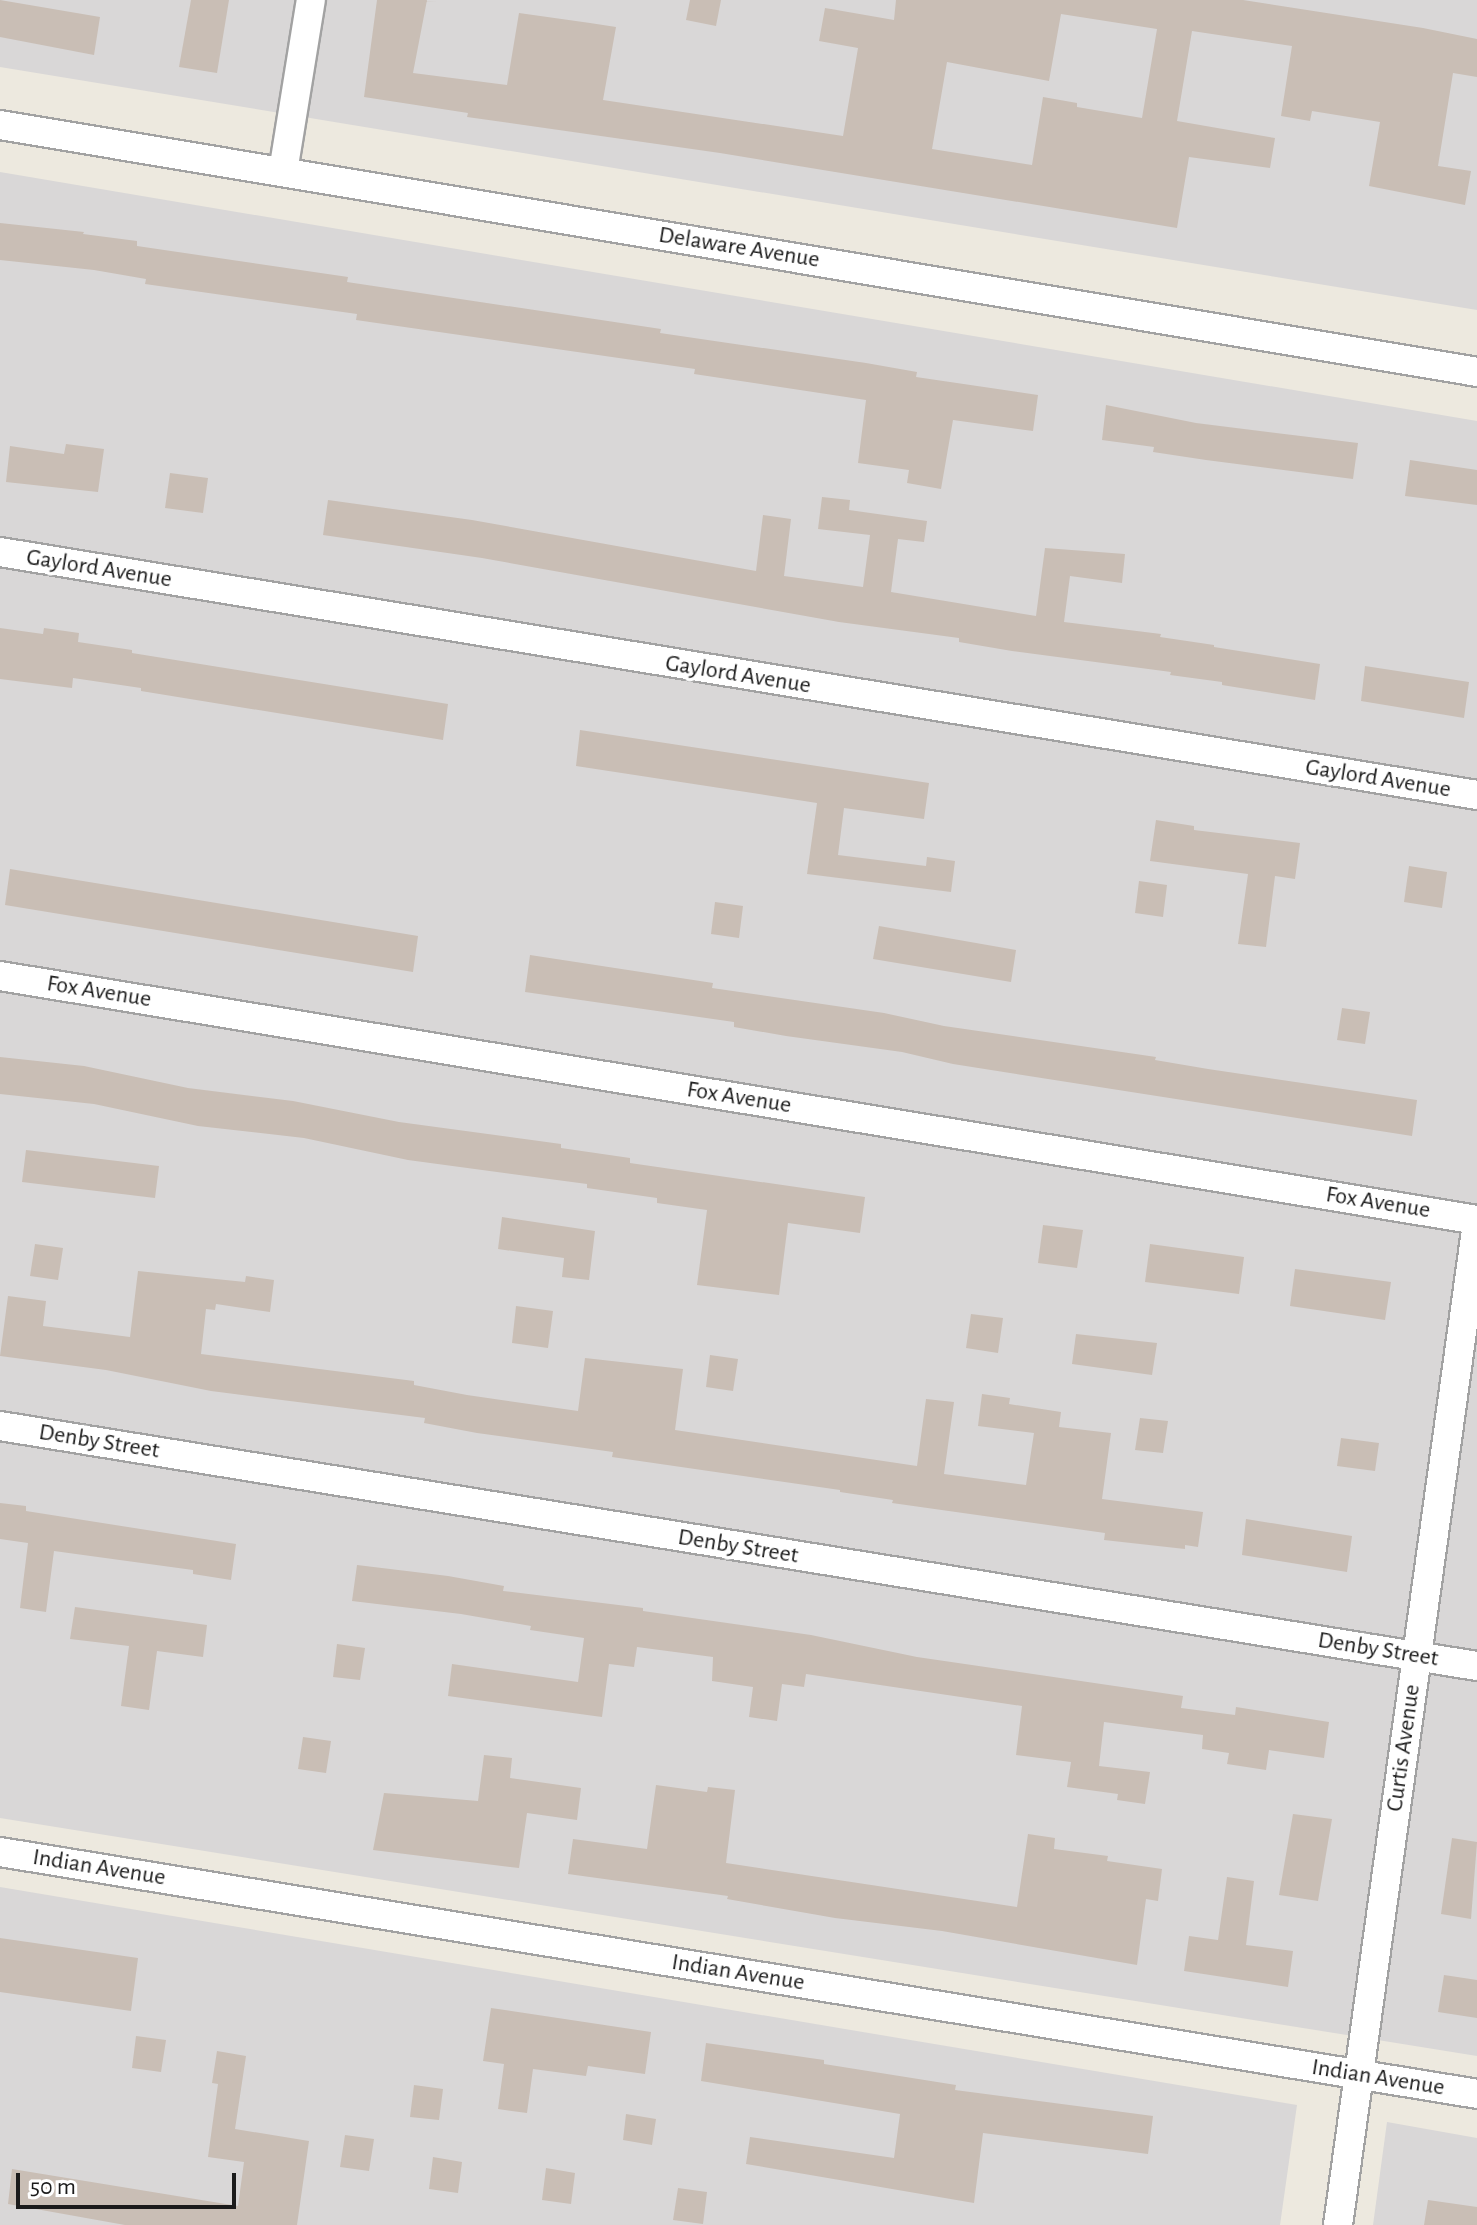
<!DOCTYPE html>
<style>
body{margin:0}
#map{position:relative;width:1477px;height:2225px;overflow:hidden;background:#ede9df;font-family:"Alegreya Sans",sans-serif}
div>[style]{position:absolute}
.residential>*{inset:0;background:#d9d7d7}
.building>*{inset:0;background:#c9beb5}
.roads{filter:drop-shadow(2px 0 #a2a2a2) drop-shadow(-2px 0 #a2a2a2) drop-shadow(0 2px #a2a2a2) drop-shadow(0 -2px #a2a2a2)}
.minor>*{height:28px;margin:-14px;padding:0 14px;transform-origin:14px;border-radius:14px;background:#fff}
span{translate:-50% -50%;white-space:nowrap;text-align:center;line-height:1.15;-webkit-text-stroke:7px #fff;paint-order:stroke}
.street-label{font-size:24px;color:#1b1b1b}
.scale{position:absolute;left:16px;top:2173px;width:220px;height:36px;box-sizing:border-box;border:4px solid #1b1b1b;border-top:0;padding-left:10px;font-size:24px;line-height:28px;white-space:nowrap;color:#1b1b1b;-webkit-text-stroke:6px #fff;paint-order:stroke}
</style>
<div id="map">
<div class="residential">
<div style="clip-path:polygon(0 0,1477px 0,1477px 310px,0 67px)"></div>
<div style="clip-path:polygon(0 172px,1477px 421px,1477px 2056px,0 1818px)"></div>
<div style="clip-path:polygon(0 1887px,1297px 2105px,1280px 2225px,0 2225px)"></div>
<div style="clip-path:polygon(1387px 2122px,1477px 2138px,1477px 2225px,1373px 2225px)"></div>
</div>
<div class="building">
<div style="clip-path:polygon(0 0,100px 17px,94px 55px,0 37px)"></div>
<div style="clip-path:polygon(191px 0,229px 0,217px 73px,179px 67px)"></div>
<div style="clip-path:polygon(evenodd,377px 0,427px 0,413px 73px,507px 85px,519px 13px,590px 23px,616px 27px,603px 100px,843px 136px,858px 48px,819px 41px,825px 8px,894px 20px,896px 0,1243px 0,1423px 28px,1477px 39px,1477px 77px,1453px 73px,1438px 166px,1471px 171px,1465px 205px,1369px 186px,1380px 122px,1312px 111px,1310px 121px,1281px 116px,1292px 46px,1192px 31px,1177px 121px,1275px 138px,1270px 168px,1189px 157px,1177px 228px,720px 153px,467px 117px,468px 113px,364px 97px,377px 0,1061px 14px,1157px 29px,1142px 118px,1077px 107px,1077px 103px,1043px 97px,1032px 165px,932px 149px,947px 62px,1049px 81px,1061px 14px)"></div>
<div style="clip-path:polygon(690px 0,721px 0,716px 26px,686px 20px)"></div>
<div style="clip-path:polygon(0 223px,84px 232px,83px 234px,137px 241px,137px 246px,348px 277px,347px 282px,661px 329px,660px 333px,866px 363px,917px 372px,916px 377px,1038px 395px,1033px 431px,953px 420px,941px 489px,907px 483px,909px 470px,858px 463px,866px 400px,694px 374px,695px 369px,356px 320px,357px 314px,145px 284px,146px 279px,94px 270px,0 260px)"></div>
<div style="clip-path:polygon(1106px 405px,1196px 423px,1358px 443px,1353px 479px,1206px 460px,1153px 452px,1154px 447px,1102px 440px)"></div>
<div style="clip-path:polygon(66px 444px,104px 449px,98px 492px,6px 482px,10px 446px,64px 454px)"></div>
<div style="clip-path:polygon(1410px 460px,1477px 470px,1477px 505px,1405px 496px)"></div>
<div style="clip-path:polygon(170px 473px,208px 478px,203px 513px,165px 508px)"></div>
<div style="clip-path:polygon(822px 497px,850px 500px,849px 510px,927px 521px,924px 542px,898px 539px,891px 592px,1036px 616px,1045px 548px,1125px 554px,1122px 583px,1070px 576px,1064px 622px,1161px 634px,1160px 637px,1214px 645px,1214px 647px,1320px 664px,1315px 700px,1222px 685px,1222px 682px,1170px 675px,1171px 672px,1012px 651px,959px 642px,959px 638px,839px 622px,482px 558px,323px 535px,328px 500px,472px 520px,756px 571px,763px 515px,791px 519px,784px 576px,863px 587px,870px 535px,818px 529px)"></div>
<div style="clip-path:polygon(0 628px,43px 634px,44px 628px,79px 633px,78px 642px,132px 650px,132px 653px,448px 704px,443px 740px,141px 691px,141px 688px,73px 678px,72px 688px,0 679px)"></div>
<div style="clip-path:polygon(1365px 666px,1469px 682px,1464px 718px,1361px 701px)"></div>
<div style="clip-path:polygon(580px 730px,929px 783px,924px 819px,844px 808px,838px 855px,926px 866px,927px 857px,955px 861px,951px 892px,807px 874px,817px 803px,576px 766px)"></div>
<div style="clip-path:polygon(1156px 820px,1194px 826px,1194px 830px,1300px 843px,1295px 879px,1275px 876px,1266px 947px,1238px 944px,1248px 874px,1150px 861px)"></div>
<div style="clip-path:polygon(1409px 866px,1447px 872px,1442px 908px,1404px 902px)"></div>
<div style="clip-path:polygon(10px 869px,418px 936px,413px 972px,5px 905px)"></div>
<div style="clip-path:polygon(1139px 881px,1167px 885px,1163px 917px,1135px 913px)"></div>
<div style="clip-path:polygon(715px 902px,743px 906px,739px 938px,711px 934px)"></div>
<div style="clip-path:polygon(879px 926px,1016px 950px,1011px 982px,873px 959px)"></div>
<div style="clip-path:polygon(530px 955px,713px 983px,712px 988px,884px 1013px,944px 1026px,1156px 1057px,1155px 1060px,1208px 1069px,1417px 1100px,1412px 1136px,953px 1064px,902px 1052px,786px 1036px,734px 1027px,734px 1022px,525px 992px)"></div>
<div style="clip-path:polygon(1342px 1008px,1370px 1012px,1365px 1044px,1337px 1040px)"></div>
<div style="clip-path:polygon(0 1057px,84px 1066px,188px 1088px,293px 1101px,399px 1122px,561px 1144px,561px 1148px,630px 1158px,630px 1163px,865px 1197px,860px 1233px,788px 1223px,779px 1295px,697px 1285px,707px 1210px,657px 1203px,657px 1198px,587px 1188px,587px 1184px,408px 1160px,304px 1138px,198px 1126px,94px 1104px,0 1094px)"></div>
<div style="clip-path:polygon(26px 1150px,159px 1166px,155px 1198px,22px 1182px)"></div>
<div style="clip-path:polygon(502px 1217px,595px 1231px,589px 1280px,562px 1277px,564px 1258px,498px 1249px)"></div>
<div style="clip-path:polygon(1043px 1225px,1083px 1230px,1077px 1268px,1038px 1263px)"></div>
<div style="clip-path:polygon(35px 1244px,63px 1248px,58px 1280px,30px 1276px)"></div>
<div style="clip-path:polygon(1150px 1244px,1244px 1257px,1239px 1294px,1145px 1282px)"></div>
<div style="clip-path:polygon(1295px 1269px,1391px 1282px,1385px 1320px,1290px 1306px)"></div>
<div style="clip-path:polygon(138px 1271px,245px 1282px,246px 1276px,274px 1280px,270px 1312px,216px 1304px,215px 1310px,206px 1309px,201px 1354px,414px 1381px,414px 1385px,467px 1395px,578px 1411px,585px 1358px,683px 1369px,675px 1430px,917px 1466px,926px 1399px,954px 1402px,944px 1474px,1026px 1485px,1034px 1433px,978px 1426px,982px 1394px,1010px 1398px,1009px 1404px,1061px 1412px,1059px 1427px,1111px 1433px,1102px 1499px,1203px 1512px,1198px 1547px,1185px 1545px,1185px 1549px,1104px 1540px,1105px 1533px,892px 1503px,893px 1500px,840px 1492px,840px 1490px,612px 1457px,613px 1452px,477px 1433px,424px 1423px,425px 1418px,211px 1391px,106px 1370px,0 1356px,8px 1296px,46px 1301px,43px 1326px,130px 1337px)"></div>
<div style="clip-path:polygon(516px 1306px,553px 1311px,548px 1348px,512px 1343px)"></div>
<div style="clip-path:polygon(971px 1314px,1003px 1318px,998px 1353px,966px 1348px)"></div>
<div style="clip-path:polygon(1076px 1334px,1157px 1343px,1152px 1375px,1072px 1364px)"></div>
<div style="clip-path:polygon(710px 1355px,738px 1359px,733px 1391px,706px 1387px)"></div>
<div style="clip-path:polygon(1140px 1418px,1168px 1421px,1163px 1453px,1135px 1450px)"></div>
<div style="clip-path:polygon(1341px 1438px,1379px 1443px,1375px 1471px,1337px 1466px)"></div>
<div style="clip-path:polygon(0 1503px,26px 1506px,26px 1511px,236px 1544px,231px 1580px,193px 1574px,193px 1570px,54px 1551px,46px 1612px,20px 1608px,28px 1543px,0 1539px)"></div>
<div style="clip-path:polygon(1246px 1519px,1352px 1536px,1347px 1572px,1242px 1555px)"></div>
<div style="clip-path:polygon(357px 1565px,448px 1576px,504px 1586px,503px 1591px,643px 1608px,643px 1611px,811px 1635px,917px 1657px,1183px 1696px,1181px 1708px,1235px 1715px,1236px 1707px,1329px 1722px,1324px 1758px,1269px 1750px,1266px 1770px,1227px 1764px,1229px 1753px,1202px 1749px,1203px 1735px,1104px 1722px,1099px 1766px,1150px 1772px,1145px 1804px,1117px 1800px,1118px 1794px,1067px 1787px,1071px 1762px,1016px 1755px,1022px 1706px,806px 1674px,804px 1687px,782px 1684px,777px 1721px,749px 1717px,753px 1687px,712px 1681px,713px 1657px,637px 1647px,634px 1667px,609px 1664px,602px 1717px,448px 1696px,452px 1664px,578px 1682px,584px 1638px,530px 1630px,531px 1626px,461px 1614px,352px 1601px)"></div>
<div style="clip-path:polygon(75px 1607px,207px 1625px,203px 1657px,157px 1651px,149px 1710px,121px 1706px,129px 1646px,70px 1639px)"></div>
<div style="clip-path:polygon(337px 1644px,365px 1648px,360px 1680px,333px 1677px)"></div>
<div style="clip-path:polygon(303px 1737px,331px 1741px,326px 1773px,298px 1769px)"></div>
<div style="clip-path:polygon(484px 1755px,512px 1758px,510px 1778px,581px 1788px,577px 1820px,527px 1813px,519px 1868px,373px 1850px,384px 1793px,478px 1801px)"></div>
<div style="clip-path:polygon(656px 1785px,707px 1792px,708px 1787px,735px 1790px,726px 1863px,1017px 1907px,1028px 1834px,1055px 1838px,1054px 1849px,1108px 1856px,1107px 1861px,1162px 1869px,1158px 1901px,1146px 1899px,1137px 1965px,942px 1931px,835px 1918px,727px 1899px,728px 1896px,568px 1874px,573px 1839px,647px 1849px)"></div>
<div style="clip-path:polygon(1293px 1814px,1332px 1819px,1318px 1901px,1279px 1895px)"></div>
<div style="clip-path:polygon(1452px 1838px,1477px 1842px,1471px 1919px,1441px 1914px)"></div>
<div style="clip-path:polygon(1227px 1877px,1254px 1881px,1246px 1945px,1293px 1951px,1288px 1987px,1184px 1971px,1189px 1936px,1218px 1940px)"></div>
<div style="clip-path:polygon(0 1938px,138px 1958px,131px 2011px,0 1992px)"></div>
<div style="clip-path:polygon(1444px 1975px,1477px 1980px,1477px 2018px,1438px 2012px)"></div>
<div style="clip-path:polygon(491px 2008px,651px 2032px,645px 2074px,588px 2066px,586px 2076px,533px 2069px,527px 2113px,498px 2109px,504px 2064px,483px 2061px)"></div>
<div style="clip-path:polygon(136px 2036px,166px 2040px,161px 2072px,132px 2068px)"></div>
<div style="clip-path:polygon(706px 2043px,824px 2060px,824px 2064px,956px 2085px,955px 2090px,1153px 2116px,1148px 2154px,983px 2133px,974px 2203px,746px 2164px,750px 2137px,894px 2158px,900px 2114px,701px 2081px)"></div>
<div style="clip-path:polygon(217px 2051px,246px 2056px,235px 2129px,309px 2141px,297px 2225px,125px 2225px,8px 2204px,12px 2169px,238px 2206px,244px 2162px,208px 2157px,218px 2084px,212px 2083px)"></div>
<div style="clip-path:polygon(414px 2085px,443px 2089px,439px 2120px,410px 2117px)"></div>
<div style="clip-path:polygon(626px 2114px,656px 2119px,652px 2145px,623px 2140px)"></div>
<div style="clip-path:polygon(345px 2135px,374px 2139px,369px 2171px,340px 2167px)"></div>
<div style="clip-path:polygon(433px 2157px,462px 2162px,458px 2193px,429px 2189px)"></div>
<div style="clip-path:polygon(546px 2168px,575px 2173px,571px 2204px,542px 2200px)"></div>
<div style="clip-path:polygon(678px 2188px,707px 2192px,703px 2224px,673px 2220px)"></div>
<div style="clip-path:polygon(1428px 2200px,1477px 2207px,1477px 2225px,1424px 2225px)"></div>
</div>
<div class="roads">
<div class="minor">
<div style="left:0;top:125px;width:1498px;rotate:9.49deg"></div>
<div style="left:283px;top:172px;width:174px;rotate:-80.8deg"></div>
<div style="left:0;top:552px;width:1497px;rotate:9.34deg"></div>
<div style="left:0;top:976px;width:1497px;rotate:9.38deg"></div>
<div style="left:0;top:1426px;width:1496px;rotate:9.23deg"></div>
<div style="left:0;top:1852px;width:1497px;rotate:9.3deg"></div>
<div style="left:1338px;top:2225px;width:1012px;rotate:-82.1deg"></div>
</div>
</div>
<div class="street-label">
<span style="left:739px;top:248px;rotate:9deg">Delaware Avenue</span>
<span style="left:99px;top:569px;rotate:9deg">Gaylord Avenue</span>
<span style="left:738px;top:675px;rotate:9deg">Gaylord Avenue</span>
<span style="left:1378px;top:779px;rotate:9deg">Gaylord Avenue</span>
<span style="left:99px;top:992px;rotate:9deg">Fox Avenue</span>
<span style="left:739px;top:1098px;rotate:9deg">Fox Avenue</span>
<span style="left:1378px;top:1203px;rotate:9deg">Fox Avenue</span>
<span style="left:99px;top:1442px;rotate:9deg">Denby Street</span>
<span style="left:738px;top:1547px;rotate:9deg">Denby Street</span>
<span style="left:1378px;top:1650px;rotate:9deg">Denby Street</span>
<span style="left:1404px;top:1748px;rotate:-82deg">Curtis Avenue</span>
<span style="left:99px;top:1868px;rotate:9deg">Indian Avenue</span>
<span style="left:738px;top:1973px;rotate:9deg">Indian Avenue</span>
<span style="left:1378px;top:2078px;rotate:9deg">Indian Avenue</span>
</div>
<div class="scale">50 m</div>
</div>
